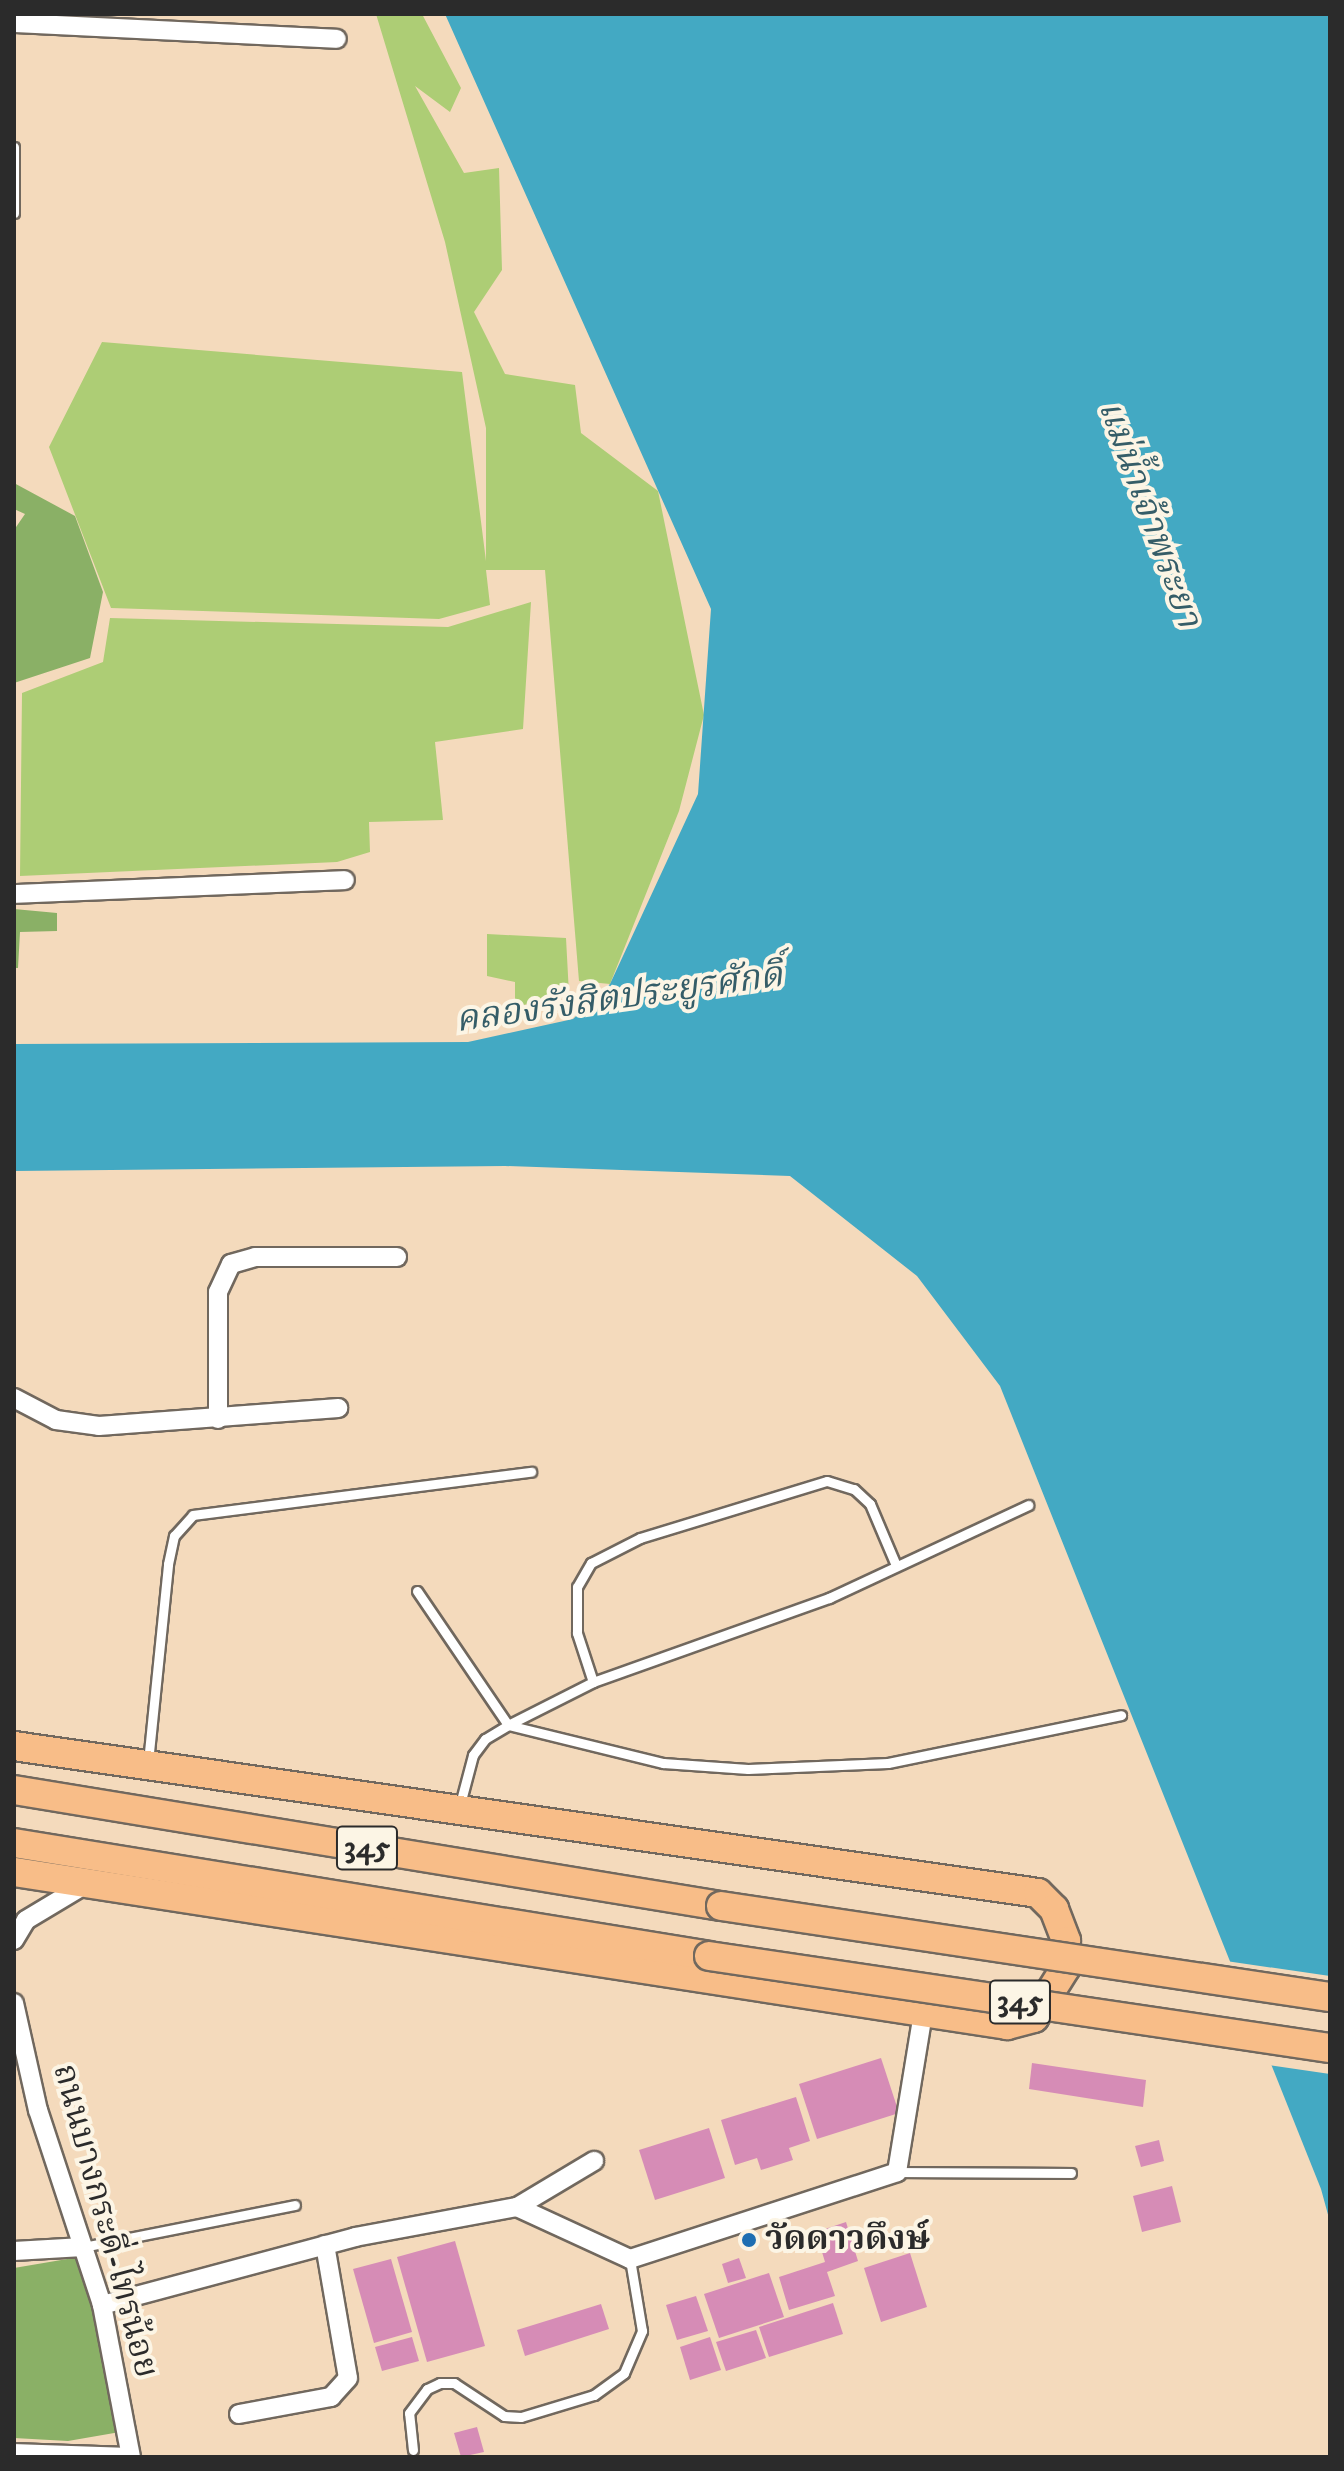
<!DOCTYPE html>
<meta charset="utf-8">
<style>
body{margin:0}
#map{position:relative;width:1344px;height:2471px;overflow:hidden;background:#f4dabc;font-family:"IM FELL DW Pica","Noto Serif Thai",serif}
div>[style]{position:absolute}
.green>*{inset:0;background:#adcd75}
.forest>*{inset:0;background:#8ab066}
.water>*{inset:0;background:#43a9c3}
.pier>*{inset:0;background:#f4dabc}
.building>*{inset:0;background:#d68cb6}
.roads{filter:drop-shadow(2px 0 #71685e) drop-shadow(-2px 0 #71685e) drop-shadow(0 2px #71685e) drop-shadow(0 -2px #71685e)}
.lane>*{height:9px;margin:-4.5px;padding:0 4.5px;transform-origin:4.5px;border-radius:4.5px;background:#fff}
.street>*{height:18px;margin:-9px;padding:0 9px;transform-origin:9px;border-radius:9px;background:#fff}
.primary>*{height:28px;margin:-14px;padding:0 14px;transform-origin:14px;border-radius:14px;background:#f8bd88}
.bridges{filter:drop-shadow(2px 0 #71685e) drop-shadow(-2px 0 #71685e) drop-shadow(0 2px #71685e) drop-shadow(0 -2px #71685e)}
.primary-bridge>*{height:28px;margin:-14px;padding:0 14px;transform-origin:14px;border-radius:14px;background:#f8bd88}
.dots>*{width:22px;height:22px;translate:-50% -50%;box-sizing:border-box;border:4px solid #fcf5e5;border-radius:50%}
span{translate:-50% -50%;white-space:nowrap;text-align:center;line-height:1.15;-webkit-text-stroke:8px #fcf5e5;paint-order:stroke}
.shield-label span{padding:2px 6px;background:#fcf5e5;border:2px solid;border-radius:6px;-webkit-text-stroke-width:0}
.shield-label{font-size:32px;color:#2b2b2b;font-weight:700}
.street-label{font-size:34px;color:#2b2b2b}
.poi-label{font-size:34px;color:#2b2b2b;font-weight:700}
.left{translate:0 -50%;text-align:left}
.water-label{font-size:36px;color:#355d68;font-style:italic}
.frame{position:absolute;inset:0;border:16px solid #2b2b2b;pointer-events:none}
</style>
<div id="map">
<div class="green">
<div style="clip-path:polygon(376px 14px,422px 14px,461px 88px,450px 112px,415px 86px,464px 173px,499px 168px,502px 270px,474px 312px,505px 374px,575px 385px,581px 433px,658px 491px,704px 715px,679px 811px,610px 984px,579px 981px,545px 570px,486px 570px,490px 605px,439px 619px,111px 608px,49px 447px,102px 342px,462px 372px,486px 561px,486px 428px,445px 242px)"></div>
<div style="clip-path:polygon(531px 602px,523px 729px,435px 742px,443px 820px,369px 822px,370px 852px,337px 862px,20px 876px,22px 693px,103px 662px,110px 618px,448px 627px)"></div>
<div style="clip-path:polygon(487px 934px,566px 938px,569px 994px,515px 1007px,515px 982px,487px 976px)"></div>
</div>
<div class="forest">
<div style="clip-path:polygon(14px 483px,75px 516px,103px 592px,90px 658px,14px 683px,14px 530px,25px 514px,14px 509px)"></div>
<div style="clip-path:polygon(14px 909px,57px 913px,57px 931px,20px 932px,18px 968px,14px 968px)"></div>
<div style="clip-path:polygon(79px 2257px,102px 2311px,120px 2432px,68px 2441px,14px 2438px,14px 2268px)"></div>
</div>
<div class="water">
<div style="clip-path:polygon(445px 14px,1330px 14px,1330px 2222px,1321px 2189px,1000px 1386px,917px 1276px,790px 1176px,505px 1166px,14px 1171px,14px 1044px,468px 1042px,573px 1019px,610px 984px,698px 794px,711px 609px)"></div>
</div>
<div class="pier">
<div style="clip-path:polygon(1226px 1961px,1330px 1976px,1330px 2074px,1268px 2065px)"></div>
</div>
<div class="building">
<div style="clip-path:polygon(881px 2058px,899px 2113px,817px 2139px,799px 2084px)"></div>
<div style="clip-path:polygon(1032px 2063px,1146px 2080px,1143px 2107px,1029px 2089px)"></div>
<div style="clip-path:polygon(796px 2097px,810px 2141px,789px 2148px,793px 2160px,761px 2170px,757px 2158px,735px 2165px,721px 2120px)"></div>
<div style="clip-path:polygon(709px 2128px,725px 2178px,655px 2200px,639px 2150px)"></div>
<div style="clip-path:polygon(1159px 2140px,1164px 2161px,1141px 2167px,1135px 2146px)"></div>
<div style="clip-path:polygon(1172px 2186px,1181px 2222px,1142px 2232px,1133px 2196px)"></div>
<div style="clip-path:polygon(846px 2222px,858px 2261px,827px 2272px,835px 2296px,789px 2310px,779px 2277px,825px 2262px,816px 2232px)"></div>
<div style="clip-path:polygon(455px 2241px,485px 2346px,427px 2362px,397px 2257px)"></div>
<div style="clip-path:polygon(910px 2253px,927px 2307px,881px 2322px,864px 2268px)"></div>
<div style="clip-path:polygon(739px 2258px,746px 2278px,728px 2283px,722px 2264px)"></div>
<div style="clip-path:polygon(391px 2259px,412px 2332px,374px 2343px,353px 2269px)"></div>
<div style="clip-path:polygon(769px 2273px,784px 2317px,719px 2338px,704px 2294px)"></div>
<div style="clip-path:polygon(696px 2296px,708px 2331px,677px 2340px,666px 2305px)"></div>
<div style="clip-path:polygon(833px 2303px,843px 2334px,769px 2357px,759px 2327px)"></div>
<div style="clip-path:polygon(601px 2304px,609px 2329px,525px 2356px,517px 2330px)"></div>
<div style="clip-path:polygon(756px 2330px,766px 2358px,726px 2371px,716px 2342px)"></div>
<div style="clip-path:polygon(412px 2337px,419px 2361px,382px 2371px,375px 2347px)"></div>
<div style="clip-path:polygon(710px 2337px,721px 2370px,690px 2380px,680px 2347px)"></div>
<div style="clip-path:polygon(477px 2427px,484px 2452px,461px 2457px,454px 2433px)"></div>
</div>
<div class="roads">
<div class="lane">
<div style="left:14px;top:147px;width:66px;rotate:90deg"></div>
<div style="left:417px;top:1591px;width:162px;rotate:55.8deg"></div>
<div style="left:508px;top:1725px;width:160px;rotate:13.8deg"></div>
<div style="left:663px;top:1763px;width:85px;rotate:4deg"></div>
<div style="left:748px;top:1769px;width:140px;rotate:-2.5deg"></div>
<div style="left:888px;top:1763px;width:238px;rotate:-11.6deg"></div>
<div style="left:593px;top:1682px;width:52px;rotate:-108.1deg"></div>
<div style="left:577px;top:1633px;width:46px;rotate:-90deg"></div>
<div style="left:577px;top:1587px;width:28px;rotate:-60deg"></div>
<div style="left:591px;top:1563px;width:55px;rotate:-27deg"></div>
<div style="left:640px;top:1538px;width:195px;rotate:-17deg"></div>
<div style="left:827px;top:1481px;width:28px;rotate:17deg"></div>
<div style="left:854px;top:1489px;width:22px;rotate:43deg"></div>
<div style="left:870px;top:1504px;width:64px;rotate:67deg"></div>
<div style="left:148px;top:1762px;width:199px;rotate:-84.2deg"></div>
<div style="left:168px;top:1564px;width:29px;rotate:-78deg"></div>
<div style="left:174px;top:1536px;width:28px;rotate:-48deg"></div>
<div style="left:193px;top:1515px;width:341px;rotate:-7.3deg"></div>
<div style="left:459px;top:1808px;width:55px;rotate:-75.2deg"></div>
<div style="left:473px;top:1755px;width:20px;rotate:-53deg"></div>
<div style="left:485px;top:1739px;width:27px;rotate:-31deg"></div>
<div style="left:508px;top:1725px;width:95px;rotate:-26.8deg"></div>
<div style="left:593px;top:1682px;width:251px;rotate:-19.6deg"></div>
<div style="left:829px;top:1598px;width:220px;rotate:-25deg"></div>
<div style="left:897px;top:2172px;width:174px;rotate:0.3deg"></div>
<div style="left:83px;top:2247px;width:216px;rotate:-11.2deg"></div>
<div style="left:413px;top:2450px;width:37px;rotate:-96deg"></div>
<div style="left:409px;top:2413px;width:30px;rotate:-53deg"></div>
<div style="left:427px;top:2389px;width:14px;rotate:-25deg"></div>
<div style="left:440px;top:2383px;width:14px"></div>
<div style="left:454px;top:2383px;width:60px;rotate:33.4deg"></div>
<div style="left:504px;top:2416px;width:17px;rotate:3deg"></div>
<div style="left:521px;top:2417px;width:76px;rotate:-16.8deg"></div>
<div style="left:594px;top:2395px;width:37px;rotate:-36deg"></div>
<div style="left:624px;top:2373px;width:46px;rotate:-66.8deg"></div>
<div style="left:642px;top:2331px;width:73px;rotate:-99.5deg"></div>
</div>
<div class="street">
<div style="left:14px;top:23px;width:323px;rotate:2.8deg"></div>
<div style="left:14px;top:894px;width:331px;rotate:-2.4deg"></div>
<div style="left:14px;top:1398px;width:47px;rotate:27.6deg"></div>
<div style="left:56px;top:1420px;width:43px;rotate:7.9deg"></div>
<div style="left:99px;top:1426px;width:240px;rotate:-4.3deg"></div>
<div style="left:218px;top:1419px;width:127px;rotate:-90deg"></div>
<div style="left:218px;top:1292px;width:31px;rotate:-65deg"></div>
<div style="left:231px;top:1264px;width:25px;rotate:-16deg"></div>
<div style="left:255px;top:1257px;width:142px"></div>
<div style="left:14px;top:1940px;width:23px;rotate:-59deg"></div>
<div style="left:26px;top:1920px;width:70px;rotate:-31deg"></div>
<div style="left:14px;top:2003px;width:110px;rotate:77.4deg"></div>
<div style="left:38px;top:2110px;width:205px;rotate:71.8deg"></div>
<div style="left:102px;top:2305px;width:155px;rotate:79.2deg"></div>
<div style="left:517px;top:2207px;width:90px;rotate:-30.9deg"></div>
<div style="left:14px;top:2251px;width:69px;rotate:-3.3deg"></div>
<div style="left:102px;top:2305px;width:262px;rotate:-15deg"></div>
<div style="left:355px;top:2237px;width:165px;rotate:-10.5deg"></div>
<div style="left:517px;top:2207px;width:124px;rotate:24.7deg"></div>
<div style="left:630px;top:2259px;width:281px;rotate:-18deg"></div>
<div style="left:897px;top:2172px;width:161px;rotate:-80.7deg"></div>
<div style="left:239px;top:2414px;width:94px;rotate:-10.5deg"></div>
<div style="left:331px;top:2397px;width:25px;rotate:-48deg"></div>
<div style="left:348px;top:2378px;width:135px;rotate:-99.8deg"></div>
<div style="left:14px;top:2453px;width:114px;rotate:2deg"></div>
</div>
<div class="primary">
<div style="left:14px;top:1746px;width:1034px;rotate:8.17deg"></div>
<div style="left:1038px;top:1893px;width:23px;rotate:45deg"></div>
<div style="left:1054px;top:1909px;width:34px;rotate:69deg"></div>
<div style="left:1066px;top:1941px;width:26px;rotate:90deg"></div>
<div style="left:1066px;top:1967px;width:60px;rotate:122.1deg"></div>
<div style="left:1034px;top:2018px;width:28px;rotate:165deg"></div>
<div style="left:1007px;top:2025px;width:1005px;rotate:-171.24deg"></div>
<div style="left:14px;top:1790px;width:716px;rotate:9.32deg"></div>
<div style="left:14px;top:1843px;width:704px;rotate:9.23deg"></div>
</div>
</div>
<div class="bridges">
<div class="primary-bridge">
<div style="left:721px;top:1906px;width:616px;rotate:8.5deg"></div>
<div style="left:709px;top:1956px;width:628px;rotate:8.43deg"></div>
</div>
</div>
<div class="dots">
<div style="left:749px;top:2240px;background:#1f6fb2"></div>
</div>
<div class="shield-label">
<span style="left:367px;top:1848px">345</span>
<span style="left:1020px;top:2002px">345</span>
</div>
<div class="street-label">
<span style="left:105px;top:2221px;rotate:75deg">ถนนบางกระดี่-ไทรน้อย</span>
</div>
<div class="poi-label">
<span class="left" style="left:765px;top:2240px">วัดดาวดึงษ์</span>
</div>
<div class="water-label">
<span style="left:1149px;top:514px;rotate:70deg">แม่น้ำเจ้าพระยา</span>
<span style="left:619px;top:998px;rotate:-8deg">คลองรังสิตประยูรศักดิ์</span>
</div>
<div class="frame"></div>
</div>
